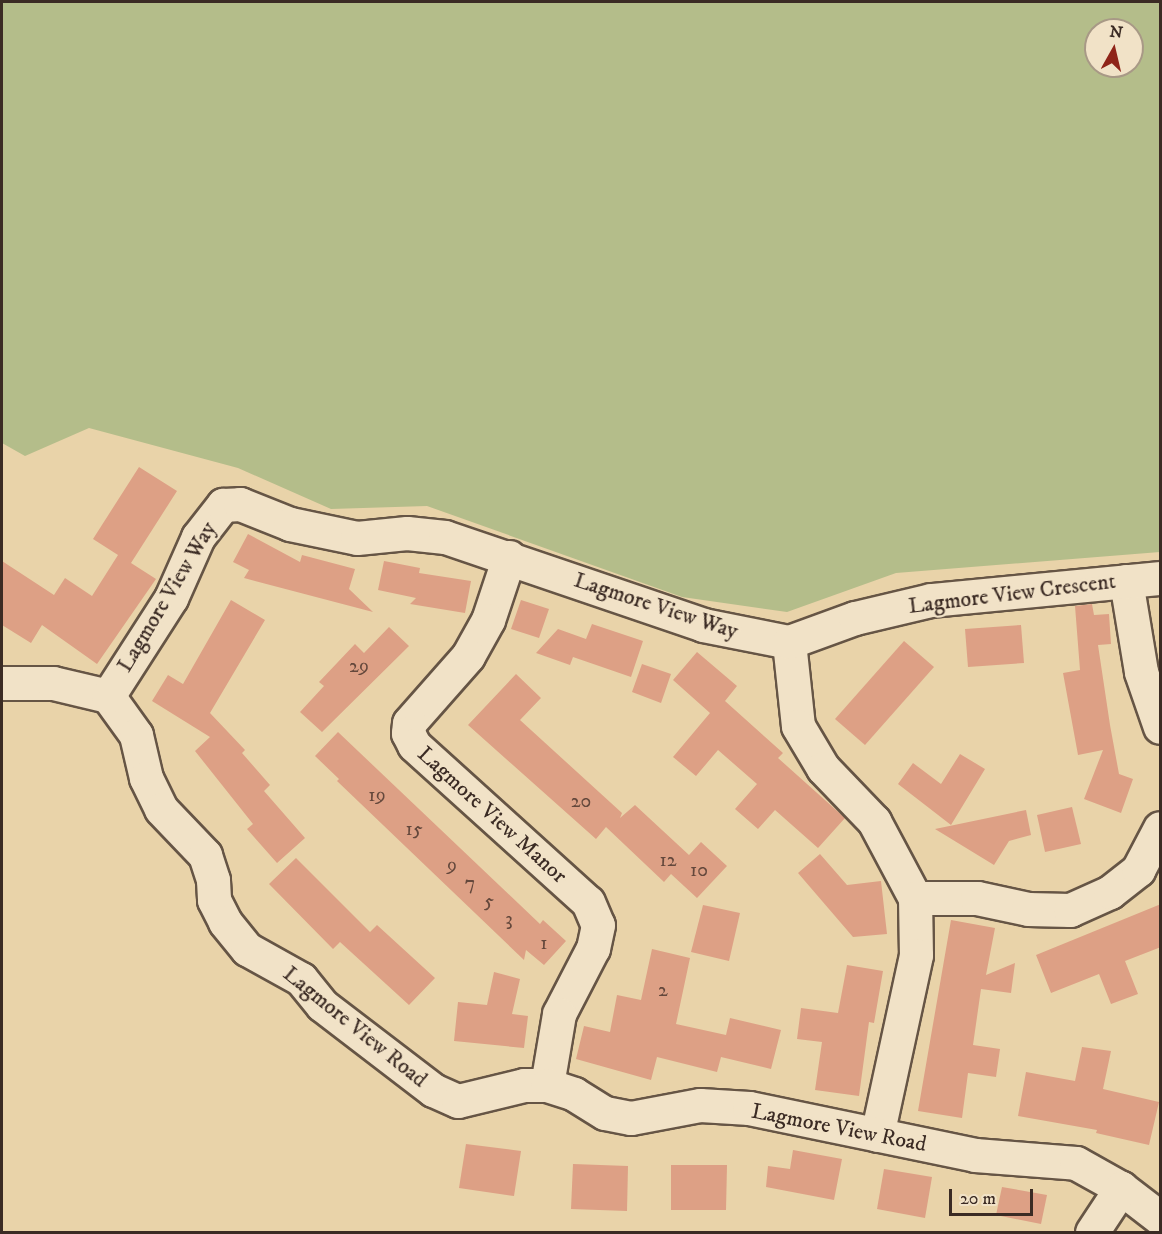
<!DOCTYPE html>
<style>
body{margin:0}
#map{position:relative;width:1162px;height:1234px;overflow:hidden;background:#e9d3a9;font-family:"IM FELL DW Pica",serif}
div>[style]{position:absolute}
.green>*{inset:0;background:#b4bd8a}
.building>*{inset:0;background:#dda085}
.roads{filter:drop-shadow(2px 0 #665545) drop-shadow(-2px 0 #665545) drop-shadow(0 2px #665545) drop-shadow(0 -2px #665545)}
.minor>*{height:33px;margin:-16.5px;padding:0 16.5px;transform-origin:16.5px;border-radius:16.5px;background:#f1e2c7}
span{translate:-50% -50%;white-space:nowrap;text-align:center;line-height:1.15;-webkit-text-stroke:4.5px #f1e2c7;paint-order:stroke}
.number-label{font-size:20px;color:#64483c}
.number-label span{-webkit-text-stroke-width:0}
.street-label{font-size:22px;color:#3b2b24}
.frame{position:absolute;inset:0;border:3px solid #3b2b24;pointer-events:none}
.north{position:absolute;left:1084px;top:18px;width:60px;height:60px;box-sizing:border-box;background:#f1e2c7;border:2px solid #a89986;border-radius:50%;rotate:8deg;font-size:16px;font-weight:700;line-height:24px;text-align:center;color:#3b2b24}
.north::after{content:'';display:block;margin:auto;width:21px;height:27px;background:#8f2418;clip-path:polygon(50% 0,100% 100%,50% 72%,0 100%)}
.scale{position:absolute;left:949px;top:1189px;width:84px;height:27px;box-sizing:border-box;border:3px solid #3b2b24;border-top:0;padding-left:8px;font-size:18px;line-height:21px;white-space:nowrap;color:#3b2b24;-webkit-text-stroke:4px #f1e2c7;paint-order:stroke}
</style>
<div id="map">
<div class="green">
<div style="clip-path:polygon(evenodd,2px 2px,1160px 2px,1160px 552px,896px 573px,787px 612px,682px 597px,427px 506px,331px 509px,238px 468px,89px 428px,25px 456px,2px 443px,2px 2px,1096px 30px,1132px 30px,1132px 66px,1096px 66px,1096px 30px)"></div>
</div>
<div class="building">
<div style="clip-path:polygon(139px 467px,177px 491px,131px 563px,156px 579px,97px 664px,42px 625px,31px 643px,2px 625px,2px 561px,54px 595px,65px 578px,92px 596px,118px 555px,93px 539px)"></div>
<div style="clip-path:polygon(248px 534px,300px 562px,302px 555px,355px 569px,349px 589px,373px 612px,244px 578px,249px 570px,233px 562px)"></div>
<div style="clip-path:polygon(384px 561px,420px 568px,419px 573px,471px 581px,465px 613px,410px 604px,416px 598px,378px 590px)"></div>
<div style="clip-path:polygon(231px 600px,265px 620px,210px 713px,245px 750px,242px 753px,270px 785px,264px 791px,305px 838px,277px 863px,247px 829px,253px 824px,195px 751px,210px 737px,152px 701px,168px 675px,183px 684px)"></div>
<div style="clip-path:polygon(521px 600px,549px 609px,539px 638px,511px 629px)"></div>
<div style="clip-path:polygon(1092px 604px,1094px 615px,1109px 614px,1111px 644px,1098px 645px,1110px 725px,1119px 774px,1133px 779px,1121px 813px,1084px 799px,1103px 750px,1078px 755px,1063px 673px,1080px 670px,1075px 606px)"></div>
<div style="clip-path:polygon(592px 624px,643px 641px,631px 677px,573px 657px,570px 665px,536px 653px,558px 629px,586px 639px)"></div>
<div style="clip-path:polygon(1021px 625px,1024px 663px,968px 667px,965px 629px)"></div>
<div style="clip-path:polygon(389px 627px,409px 646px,322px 732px,300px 712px,324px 686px,319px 682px,355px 644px,364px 653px)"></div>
<div style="clip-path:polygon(904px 641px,934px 667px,865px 745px,835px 719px)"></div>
<div style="clip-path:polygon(697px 652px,737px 686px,725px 701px,783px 753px,778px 758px,845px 818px,818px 848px,775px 810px,758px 829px,735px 809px,757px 784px,718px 750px,696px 776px,673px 757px,710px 713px,673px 680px)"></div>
<div style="clip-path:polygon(642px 664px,671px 674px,661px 703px,632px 692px)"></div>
<div style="clip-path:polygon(516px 674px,541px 698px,520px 720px,622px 813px,620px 818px,635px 805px,689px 855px,701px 842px,727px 866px,697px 898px,671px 874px,664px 882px,606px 827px,596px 839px,468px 725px)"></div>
<div style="clip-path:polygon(338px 732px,540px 924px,543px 920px,566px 941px,544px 965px,526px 950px,524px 960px,337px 781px,339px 779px,315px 756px)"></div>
<div style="clip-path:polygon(960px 754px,985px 769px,951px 825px,898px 784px,913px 763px,941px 784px)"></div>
<div style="clip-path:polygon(1072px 807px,1081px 844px,1045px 852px,1037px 815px)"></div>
<div style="clip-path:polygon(1026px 810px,1031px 835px,1009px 841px,994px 865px,935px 829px)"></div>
<div style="clip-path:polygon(820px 854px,847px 885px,881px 881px,887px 934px,853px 937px,798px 873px)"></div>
<div style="clip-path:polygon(296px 858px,370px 932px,377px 925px,435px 978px,409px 1005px,340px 942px,333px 949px,269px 884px)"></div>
<div style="clip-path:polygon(1161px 904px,1161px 947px,1125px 961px,1138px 994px,1111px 1004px,1099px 974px,1051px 993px,1036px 955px)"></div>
<div style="clip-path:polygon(703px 905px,740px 913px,729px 961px,691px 952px)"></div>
<div style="clip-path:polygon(951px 920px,995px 928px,986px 975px,1015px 963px,1011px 993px,981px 989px,973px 1045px,1000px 1049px,996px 1077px,968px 1073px,962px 1118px,918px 1111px)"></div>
<div style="clip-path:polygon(652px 949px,690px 958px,676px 1024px,726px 1035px,730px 1018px,781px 1030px,771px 1069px,721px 1057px,717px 1072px,657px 1057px,651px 1080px,576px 1059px,584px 1026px,610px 1032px,617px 995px,641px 1000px)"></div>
<div style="clip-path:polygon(847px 965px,883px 971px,874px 1023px,869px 1022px,859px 1096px,815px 1090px,822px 1042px,797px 1039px,801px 1008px,838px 1013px)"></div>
<div style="clip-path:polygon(494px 972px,520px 979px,512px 1014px,528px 1016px,524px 1048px,454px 1041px,458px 1002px,487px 1005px)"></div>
<div style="clip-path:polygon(1082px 1047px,1111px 1051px,1103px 1089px,1159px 1102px,1149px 1145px,1096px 1133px,1097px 1130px,1018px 1116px,1026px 1072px,1075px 1081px)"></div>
<div style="clip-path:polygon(466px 1144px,521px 1151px,514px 1196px,459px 1188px)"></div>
<div style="clip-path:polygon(793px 1150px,842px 1159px,834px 1200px,766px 1187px,768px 1166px,790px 1169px)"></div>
<div style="clip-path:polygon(573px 1164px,628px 1166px,627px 1211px,571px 1209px)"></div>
<div style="clip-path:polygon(671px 1165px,727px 1165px,726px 1210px,671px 1210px)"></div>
<div style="clip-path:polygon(884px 1169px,932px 1177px,925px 1218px,877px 1209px)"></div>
<div style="clip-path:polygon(1002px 1187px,1047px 1195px,1041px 1224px,996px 1215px)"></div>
</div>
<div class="roads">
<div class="minor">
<div style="left:509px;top:557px;width:66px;rotate:108.4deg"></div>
<div style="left:488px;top:620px;width:41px;rotate:119.1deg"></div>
<div style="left:468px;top:656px;width:89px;rotate:131.4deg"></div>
<div style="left:409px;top:723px;width:10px;rotate:96deg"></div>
<div style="left:408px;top:733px;width:13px;rotate:63deg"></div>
<div style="left:414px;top:745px;width:234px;rotate:42.1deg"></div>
<div style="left:588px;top:902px;width:25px;rotate:67deg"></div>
<div style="left:598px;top:925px;width:24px;rotate:102deg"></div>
<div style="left:593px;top:948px;width:74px;rotate:117.3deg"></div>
<div style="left:559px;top:1014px;width:72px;rotate:99.6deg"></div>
<div style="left:1126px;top:581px;width:92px;rotate:80.6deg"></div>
<div style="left:1141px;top:672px;width:58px;rotate:70.9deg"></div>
<div style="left:789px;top:642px;width:84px;rotate:83.9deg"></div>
<div style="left:798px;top:726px;width:49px;rotate:59.2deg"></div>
<div style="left:823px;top:768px;width:74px;rotate:46.1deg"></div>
<div style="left:874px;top:821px;width:87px;rotate:62deg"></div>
<div style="left:915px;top:898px;width:57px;rotate:89deg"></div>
<div style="left:916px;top:955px;width:184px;rotate:102.2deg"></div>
<div style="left:2px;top:683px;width:51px"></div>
<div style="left:53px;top:683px;width:57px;rotate:13.3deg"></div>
<div style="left:108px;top:696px;width:48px;rotate:54.3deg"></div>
<div style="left:136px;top:735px;width:44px;rotate:76.9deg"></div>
<div style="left:146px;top:778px;width:34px;rotate:64deg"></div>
<div style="left:161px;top:809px;width:64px;rotate:46.3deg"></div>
<div style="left:205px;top:855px;width:26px;rotate:72deg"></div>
<div style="left:213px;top:880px;width:20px;rotate:87deg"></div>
<div style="left:214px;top:900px;width:25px;rotate:63deg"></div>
<div style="left:225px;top:922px;width:35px;rotate:51deg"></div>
<div style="left:247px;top:949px;width:62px;rotate:29.1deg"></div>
<div style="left:301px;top:979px;width:33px;rotate:51deg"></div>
<div style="left:322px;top:1005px;width:140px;rotate:37.4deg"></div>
<div style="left:433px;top:1090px;width:27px;rotate:24deg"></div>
<div style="left:458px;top:1101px;width:68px;rotate:-13.6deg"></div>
<div style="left:524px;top:1085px;width:23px"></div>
<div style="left:547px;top:1085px;width:28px;rotate:18deg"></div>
<div style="left:574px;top:1094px;width:36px;rotate:32deg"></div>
<div style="left:605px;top:1113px;width:26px;rotate:11deg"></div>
<div style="left:631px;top:1118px;width:70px;rotate:-10.7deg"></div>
<div style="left:700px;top:1105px;width:49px;rotate:3.5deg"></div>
<div style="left:749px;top:1108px;width:231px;rotate:11.7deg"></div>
<div style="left:975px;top:1155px;width:101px;rotate:4.5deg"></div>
<div style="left:1076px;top:1163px;width:51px;rotate:29.1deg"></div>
<div style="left:1121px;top:1188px;width:49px;rotate:37.6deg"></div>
<div style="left:108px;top:696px;width:117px;rotate:-57.3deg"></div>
<div style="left:171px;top:598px;width:67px;rotate:-66.1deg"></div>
<div style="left:198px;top:537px;width:41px;rotate:-52deg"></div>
<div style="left:223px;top:505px;width:17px;rotate:-3deg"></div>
<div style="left:240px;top:504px;width:54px;rotate:21.8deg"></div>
<div style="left:290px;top:524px;width:68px;rotate:11.8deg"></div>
<div style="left:357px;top:538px;width:50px;rotate:-5.7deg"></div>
<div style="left:407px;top:533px;width:38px;rotate:6deg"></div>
<div style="left:445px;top:537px;width:273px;rotate:18.8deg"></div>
<div style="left:703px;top:625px;width:88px;rotate:11.2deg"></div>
<div style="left:789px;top:642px;width:70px;rotate:-20deg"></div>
<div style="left:855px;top:618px;width:78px;rotate:-13.3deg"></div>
<div style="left:931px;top:600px;width:230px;rotate:-5.5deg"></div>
<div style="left:915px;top:898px;width:62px"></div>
<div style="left:977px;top:898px;width:52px;rotate:12.2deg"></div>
<div style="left:1028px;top:909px;width:42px;rotate:1.4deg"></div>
<div style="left:1070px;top:910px;width:44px;rotate:-24.2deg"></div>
<div style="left:1110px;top:892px;width:36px;rotate:-38deg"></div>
<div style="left:1138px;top:870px;width:47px;rotate:-62.4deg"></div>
<div style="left:1092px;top:1232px;width:53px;rotate:-56.6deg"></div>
</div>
</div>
<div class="number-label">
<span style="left:359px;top:666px">29</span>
<span style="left:377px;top:795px">19</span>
<span style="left:581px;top:801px">20</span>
<span style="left:414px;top:829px">15</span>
<span style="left:668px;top:860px">12</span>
<span style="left:452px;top:865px">9</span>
<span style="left:699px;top:870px">10</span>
<span style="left:470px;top:883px">7</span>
<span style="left:489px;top:901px">5</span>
<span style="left:509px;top:919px">3</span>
<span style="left:544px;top:943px">1</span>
<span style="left:663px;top:990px">2</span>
</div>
<div class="street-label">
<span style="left:1012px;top:594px;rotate:-7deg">Lagmore View Crescent</span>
<span style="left:167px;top:597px;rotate:-59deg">Lagmore View Way</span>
<span style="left:656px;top:606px;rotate:18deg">Lagmore View Way</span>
<span style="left:492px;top:815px;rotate:42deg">Lagmore View Manor</span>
<span style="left:355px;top:1027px;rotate:39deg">Lagmore View Road</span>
<span style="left:839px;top:1128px;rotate:11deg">Lagmore View Road</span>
</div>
<div class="frame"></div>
<div class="north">N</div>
<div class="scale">20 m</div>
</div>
